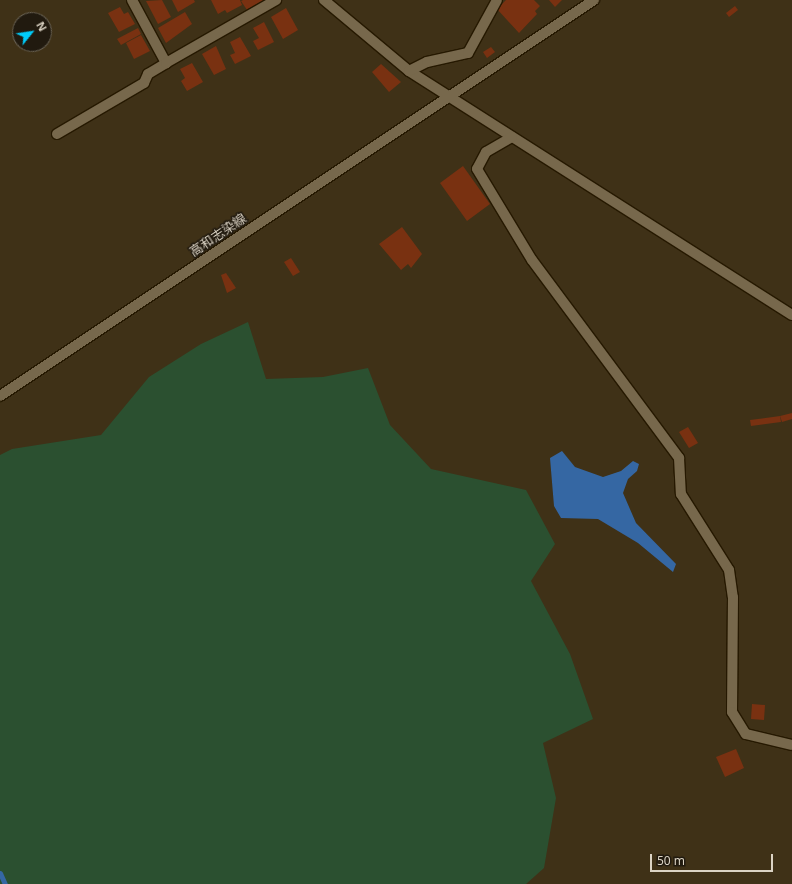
<!DOCTYPE html>
<meta charset="utf-8">
<style>
body{margin:0}
#map{position:relative;width:792px;height:884px;overflow:hidden;background:#3f3117;font-family:"Noto Sans","Noto Sans JP",sans-serif}
div>[style]{position:absolute}
.green>*{inset:0;background:#2b5030}
.water>*{inset:0;background:#3567a3}
.stream>*{height:5px;margin:-2.5px;padding:0 2.5px;transform-origin:2.5px;border-radius:2.5px;background:#3567a3}
.building>*{inset:0;background:#793111}
.roads{filter:drop-shadow(1px 0 #261901) drop-shadow(-1px 0 #261901) drop-shadow(0 1px #261901) drop-shadow(0 -1px #261901)}
.minor>*{height:10px;margin:-5px;padding:0 5px;transform-origin:5px;border-radius:5px;background:#77684c}
span{translate:-50% -50%;white-space:nowrap;text-align:center;line-height:1.15;-webkit-text-stroke:3px #211a0f;paint-order:stroke}
.street-label{font-size:13px;color:#dbd3c4}
.north{position:absolute;left:12px;top:12px;width:40px;height:40px;box-sizing:border-box;background:#211a0f;border:1px solid #6b6457;border-radius:50%;rotate:60deg;font-size:11px;font-weight:700;line-height:16px;text-align:center;color:#dbd3c4}
.north::after{content:'';display:block;margin:auto;width:14px;height:18px;background:#01cbf9;clip-path:polygon(50% 0,100% 100%,50% 72%,0 100%)}
.scale{position:absolute;left:650px;top:854px;width:123px;height:18px;box-sizing:border-box;border:2px solid #dbd3c4;border-top:0;padding-left:5px;font-size:12px;line-height:14px;white-space:nowrap;color:#dbd3c4;-webkit-text-stroke:3px #211a0f;paint-order:stroke}
</style>
<div id="map">
<div class="green">
<div style="clip-path:polygon(248px 322px,266px 379px,323px 377px,368px 368px,390px 425px,431px 469px,526px 490px,555px 544px,531px 581px,570px 654px,593px 719px,543px 743px,556px 798px,544px 868px,526px 884px,0 884px,0 455px,12px 449px,101px 435px,149px 377px,201px 344px)"></div>
</div>
<div class="water">
<div style="clip-path:polygon(562px 451px,575px 467px,603px 477px,621px 471px,633px 461px,639px 464px,637px 471px,628px 479px,623px 493px,636px 523px,676px 564px,673px 572px,638px 543px,598px 519px,561px 518px,554px 506px,550px 458px)"></div>
</div>
<div class="stream">
<div style="left:0;top:873px;width:12px;rotate:66deg"></div>
</div>
<div class="building">
<div style="clip-path:polygon(162px 0,171px 17px,158px 24px,146px 1px)"></div>
<div style="clip-path:polygon(172px 0,194px 0,195px 2px,178px 12px)"></div>
<div style="clip-path:polygon(211px 0,240px 0,242px 5px,227px 13px,225px 10px,218px 14px)"></div>
<div style="clip-path:polygon(265px 0,247px 10px,241px 1px,243px 0)"></div>
<div style="clip-path:polygon(506px 0,534px 0,540px 6px,535px 11px,537px 14px,519px 33px,497px 9px)"></div>
<div style="clip-path:polygon(549px 0,562px 0,555px 7px)"></div>
<div style="clip-path:polygon(735px 6px,738px 10px,729px 17px,726px 13px)"></div>
<div style="clip-path:polygon(120px 7px,124px 14px,128px 12px,135px 24px,119px 32px,108px 13px)"></div>
<div style="clip-path:polygon(286px 8px,298px 30px,283px 39px,271px 17px)"></div>
<div style="clip-path:polygon(185px 12px,192px 24px,166px 43px,158px 28px)"></div>
<div style="clip-path:polygon(264px 22px,274px 42px,258px 50px,253px 41px,259px 38px,253px 28px)"></div>
<div style="clip-path:polygon(138px 28px,141px 34px,121px 45px,117px 39px)"></div>
<div style="clip-path:polygon(141px 35px,150px 51px,134px 59px,126px 43px)"></div>
<div style="clip-path:polygon(240px 37px,251px 56px,235px 64px,230px 55px,235px 53px,230px 42px)"></div>
<div style="clip-path:polygon(216px 46px,226px 69px,214px 75px,202px 54px)"></div>
<div style="clip-path:polygon(491px 47px,495px 52px,487px 58px,483px 52px)"></div>
<div style="clip-path:polygon(192px 63px,203px 82px,187px 91px,181px 81px,185px 78px,180px 69px)"></div>
<div style="clip-path:polygon(381px 64px,401px 82px,389px 92px,372px 72px)"></div>
<div style="clip-path:polygon(463px 166px,490px 204px,467px 221px,440px 183px)"></div>
<div style="clip-path:polygon(402px 227px,422px 254px,411px 268px,408px 264px,401px 270px,379px 244px)"></div>
<div style="clip-path:polygon(291px 258px,300px 272px,293px 276px,284px 262px)"></div>
<div style="clip-path:polygon(226px 273px,236px 288px,227px 293px,221px 275px)"></div>
<div style="clip-path:polygon(792px 413px,792px 419px,782px 422px,780px 416px)"></div>
<div style="clip-path:polygon(780px 416px,781px 422px,751px 426px,750px 420px)"></div>
<div style="clip-path:polygon(688px 427px,698px 443px,689px 448px,679px 432px)"></div>
<div style="clip-path:polygon(752px 704px,765px 705px,764px 720px,751px 719px)"></div>
<div style="clip-path:polygon(736px 749px,744px 768px,725px 777px,716px 757px)"></div>
</div>
<div class="roads">
<div class="minor">
<div style="left:132px;top:0;width:72px;rotate:61.6deg"></div>
<div style="left:324px;top:0;width:111px;rotate:39.9deg"></div>
<div style="left:409px;top:71px;width:454px;rotate:32.5deg"></div>
<div style="left:409px;top:71px;width:20px;rotate:-27deg"></div>
<div style="left:427px;top:62px;width:42px;rotate:-12.4deg"></div>
<div style="left:468px;top:53px;width:60px;rotate:-61.3deg"></div>
<div style="left:57px;top:134px;width:101px;rotate:-30.4deg"></div>
<div style="left:144px;top:83px;width:10px;rotate:-66deg"></div>
<div style="left:148px;top:74px;width:21px;rotate:-31deg"></div>
<div style="left:166px;top:63px;width:127px;rotate:-29.8deg"></div>
<div style="left:512px;top:137px;width:30px;rotate:150deg"></div>
<div style="left:486px;top:152px;width:19px;rotate:118deg"></div>
<div style="left:477px;top:169px;width:106px;rotate:58.9deg"></div>
<div style="left:532px;top:260px;width:247px;rotate:53.4deg"></div>
<div style="left:679px;top:458px;width:36px;rotate:87deg"></div>
<div style="left:681px;top:494px;width:90px;rotate:57.7deg"></div>
<div style="left:729px;top:570px;width:27px;rotate:82deg"></div>
<div style="left:733px;top:597px;width:115px;rotate:90.5deg"></div>
<div style="left:732px;top:712px;width:26px;rotate:58deg"></div>
<div style="left:746px;top:734px;width:47px;rotate:13.4deg"></div>
<div style="left:0;top:396px;width:714px;rotate:-33.69deg"></div>
</div>
</div>
<div class="street-label">
<span style="left:218px;top:235px;rotate:-34deg">高和志染線</span>
</div>
<div class="north">N</div>
<div class="scale">50 m</div>
</div>
